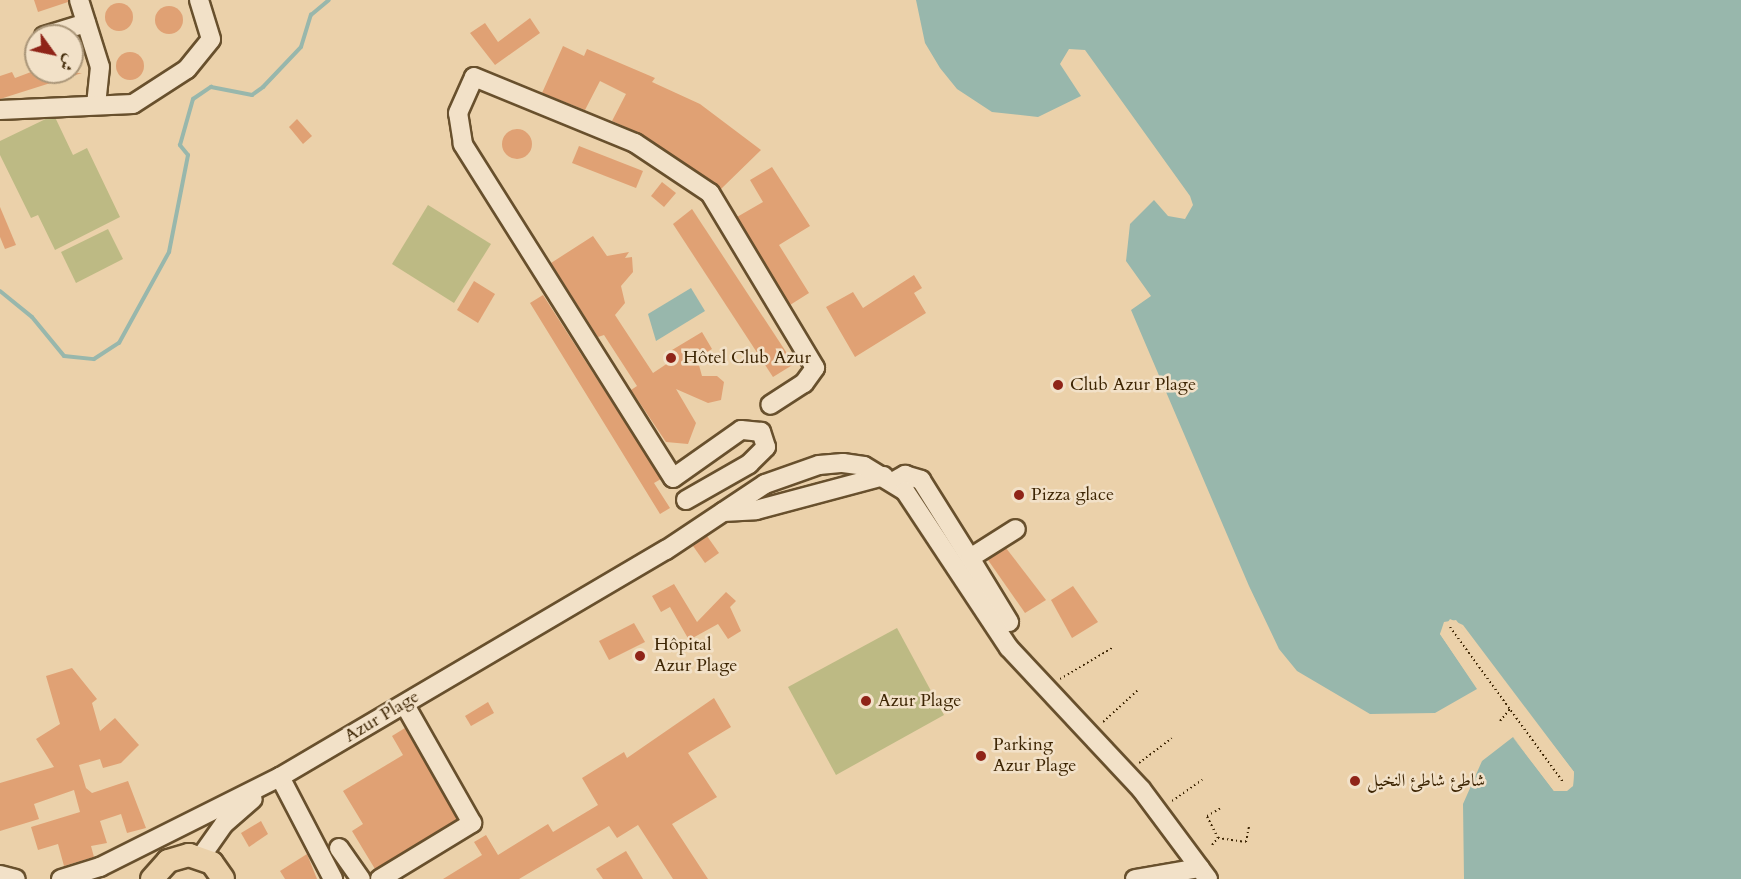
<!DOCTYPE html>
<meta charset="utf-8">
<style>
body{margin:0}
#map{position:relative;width:1741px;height:879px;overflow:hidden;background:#ebd1aa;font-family:Cardo,Amiri,serif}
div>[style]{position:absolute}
.green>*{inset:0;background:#bdba84}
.water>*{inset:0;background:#98b7ac}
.pier>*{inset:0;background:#ebd1aa}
.stream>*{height:4px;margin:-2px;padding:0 2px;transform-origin:2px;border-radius:2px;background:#98b7ac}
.building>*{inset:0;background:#e0a174}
.round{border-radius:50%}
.path>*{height:2px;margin-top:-1px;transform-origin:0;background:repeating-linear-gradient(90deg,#3d2503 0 1.5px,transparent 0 4.5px)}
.roads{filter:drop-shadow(2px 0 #68502d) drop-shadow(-2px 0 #68502d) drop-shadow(0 2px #68502d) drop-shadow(0 -2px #68502d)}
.minor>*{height:18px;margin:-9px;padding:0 9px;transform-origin:9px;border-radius:9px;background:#f2e1c8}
.major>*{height:22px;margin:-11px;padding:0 11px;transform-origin:11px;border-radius:11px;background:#ebd1aa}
.dots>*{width:16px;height:16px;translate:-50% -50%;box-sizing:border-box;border:3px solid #f2e1c8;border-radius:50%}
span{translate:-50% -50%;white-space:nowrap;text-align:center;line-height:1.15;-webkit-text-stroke:5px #f2e1c8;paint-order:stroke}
.poi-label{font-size:18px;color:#3d2503}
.left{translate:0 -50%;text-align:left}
.street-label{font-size:18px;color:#3d2503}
.north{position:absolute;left:24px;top:24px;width:60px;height:60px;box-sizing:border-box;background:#f2e1c8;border:2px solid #aa9679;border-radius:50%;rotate:123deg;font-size:16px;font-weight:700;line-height:24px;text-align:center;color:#3d2503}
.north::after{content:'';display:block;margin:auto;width:21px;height:27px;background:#8f2418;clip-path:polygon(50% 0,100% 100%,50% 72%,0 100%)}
</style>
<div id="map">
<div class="green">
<div style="clip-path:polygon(54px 115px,73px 155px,87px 148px,120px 217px,55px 250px,38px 215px,31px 218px,0 155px,0 141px)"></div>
<div style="clip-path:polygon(428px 205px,491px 244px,454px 303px,392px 264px)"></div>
<div style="clip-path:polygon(108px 229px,123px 259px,76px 283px,61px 252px)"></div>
<div style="clip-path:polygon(897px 628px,944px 715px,836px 775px,788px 687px)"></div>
</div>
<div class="water">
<div style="clip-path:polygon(916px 0,1741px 0,1741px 879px,1464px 879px,1463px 804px,1482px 761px,1513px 737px,1554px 791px,1573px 786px,1574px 772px,1456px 620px,1444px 622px,1440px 634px,1477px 689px,1435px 713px,1370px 714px,1297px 671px,1279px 649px,1249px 586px,1131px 310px,1151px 296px,1126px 261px,1130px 224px,1154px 200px,1168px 216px,1185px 219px,1193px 205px,1190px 196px,1085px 50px,1069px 49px,1060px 64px,1081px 96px,1038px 117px,992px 112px,957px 89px,940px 68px,925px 43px)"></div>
<div style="clip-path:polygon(691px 288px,705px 311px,656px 341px,648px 314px)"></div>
</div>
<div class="pier">
<div style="clip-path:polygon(1450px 619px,1463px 625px,1574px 772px,1573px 786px,1567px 791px,1554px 791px,1511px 735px,1555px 788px,1571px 784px,1571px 774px,1461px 627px,1450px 622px,1443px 634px,1479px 691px,1440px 634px)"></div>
</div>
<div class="stream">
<div style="left:0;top:291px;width:41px;rotate:39.1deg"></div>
<div style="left:32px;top:317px;width:50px;rotate:50.6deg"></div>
<div style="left:64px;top:356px;width:30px;rotate:6deg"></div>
<div style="left:94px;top:359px;width:30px;rotate:-33deg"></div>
<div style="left:119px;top:343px;width:104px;rotate:-61.2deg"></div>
<div style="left:169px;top:252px;width:99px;rotate:-78.9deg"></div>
<div style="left:188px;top:155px;width:13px;rotate:-129deg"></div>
<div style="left:180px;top:145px;width:48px;rotate:-74.2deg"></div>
<div style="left:193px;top:99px;width:22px;rotate:-34deg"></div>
<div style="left:211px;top:87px;width:42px;rotate:11deg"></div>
<div style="left:252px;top:95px;width:14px;rotate:-36deg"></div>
<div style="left:263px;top:87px;width:55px;rotate:-46.5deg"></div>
<div style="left:301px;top:47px;width:34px;rotate:-73deg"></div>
<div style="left:311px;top:15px;width:23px;rotate:-40deg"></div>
</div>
<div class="building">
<div style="clip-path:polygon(34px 0,68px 0,68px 2px,38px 12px)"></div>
<div class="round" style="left:105px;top:3px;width:28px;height:28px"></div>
<div class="round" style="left:155px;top:6px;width:28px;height:28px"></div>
<div style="clip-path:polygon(530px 18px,540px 33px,495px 65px,470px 33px,485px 23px,498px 42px)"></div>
<div style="clip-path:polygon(563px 46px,584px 56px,587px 49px,655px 78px,652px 82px,700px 104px,761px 150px,721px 189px,641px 134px,612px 121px,626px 94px,600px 81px,585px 110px,542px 93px)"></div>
<div class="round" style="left:116px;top:52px;width:28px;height:28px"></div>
<div style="clip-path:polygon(12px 72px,15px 78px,31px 72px,82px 73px,0 99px,0 76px)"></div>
<div style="clip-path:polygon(297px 119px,312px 136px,303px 144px,289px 127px)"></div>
<div class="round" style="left:502px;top:129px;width:30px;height:30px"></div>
<div style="clip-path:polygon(579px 146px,643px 171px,636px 188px,572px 163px)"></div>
<div style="clip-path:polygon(772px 167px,810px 226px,779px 245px,809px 293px,790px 305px,737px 217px,763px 202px,750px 180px)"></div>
<div style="clip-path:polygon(662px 182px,676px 193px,664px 207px,651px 196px)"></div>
<div style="clip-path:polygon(0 207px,16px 245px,5px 249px,0 237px)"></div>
<div style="clip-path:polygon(692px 209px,794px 364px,773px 377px,673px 224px)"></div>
<div style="clip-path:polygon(593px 236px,607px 256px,629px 252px,625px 258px,632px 257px,633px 272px,621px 286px,625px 303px,615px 315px,653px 373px,671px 361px,667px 353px,702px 332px,712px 349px,697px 358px,702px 376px,717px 376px,724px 382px,721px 400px,708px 403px,676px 389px,696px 423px,688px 444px,666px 442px,631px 390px,637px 386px,604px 335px,598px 337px,551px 263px)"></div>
<div style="clip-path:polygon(914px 275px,922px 288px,914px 293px,926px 313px,855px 357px,826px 307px,853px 292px,863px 308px)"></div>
<div style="clip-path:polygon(474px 281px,495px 294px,478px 323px,457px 310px)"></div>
<div style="clip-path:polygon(543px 295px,661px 479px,654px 483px,670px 508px,660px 514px,530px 303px)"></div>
<div style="clip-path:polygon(707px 536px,719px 553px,705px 563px,693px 546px)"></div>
<div style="clip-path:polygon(1006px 548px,1046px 600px,1025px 613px,988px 560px)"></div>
<div style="clip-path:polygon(674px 584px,697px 622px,726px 592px,736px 601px,730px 607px,741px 631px,728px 639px,718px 624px,689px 640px,670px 607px,661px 612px,652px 596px)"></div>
<div style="clip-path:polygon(1073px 586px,1098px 622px,1072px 638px,1051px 600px)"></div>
<div style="clip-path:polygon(634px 623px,645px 642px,609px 660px,599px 641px)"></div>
<div style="clip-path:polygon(72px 668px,97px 699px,92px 703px,100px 731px,115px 718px,139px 745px,121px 763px,103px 768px,100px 759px,79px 765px,86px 788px,92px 793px,128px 781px,146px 828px,127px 833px,121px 814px,100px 821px,107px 843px,91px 846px,94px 857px,64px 866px,58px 844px,38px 850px,31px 827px,80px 812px,74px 790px,34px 804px,39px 819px,0 831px,0 783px,54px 767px,36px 739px,60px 724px,46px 676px)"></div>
<div style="clip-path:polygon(714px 698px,731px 727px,688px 753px,717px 797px,672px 824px,708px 879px,673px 879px,638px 825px,617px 838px,609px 826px,519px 879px,443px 879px,482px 855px,474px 842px,486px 835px,498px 855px,548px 824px,553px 832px,598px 805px,582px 778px,624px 752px,627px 758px)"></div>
<div style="clip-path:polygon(488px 702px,494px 713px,471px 726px,465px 716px)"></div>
<div style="clip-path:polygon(405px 728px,457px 819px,375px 869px,352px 831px,363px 824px,343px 791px,403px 755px,392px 736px)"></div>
<div style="clip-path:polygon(261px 821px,268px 834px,249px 847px,241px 833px)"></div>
<div style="clip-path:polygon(626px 851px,643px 879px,603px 879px,596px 869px)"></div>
<div style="clip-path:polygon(307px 854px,317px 879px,285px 879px,280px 871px)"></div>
</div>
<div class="path">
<div style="left:1450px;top:627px;width:192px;rotate:53.9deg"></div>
<div style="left:1060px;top:679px;width:61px;rotate:-30.8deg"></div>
<div style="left:1500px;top:721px;width:16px;rotate:-50deg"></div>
<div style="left:1103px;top:722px;width:47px;rotate:-42.4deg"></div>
<div style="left:1139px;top:763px;width:41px;rotate:-37.1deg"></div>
<div style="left:1172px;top:801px;width:37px;rotate:-35deg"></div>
<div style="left:1218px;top:838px;width:25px;rotate:-117deg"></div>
<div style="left:1207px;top:816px;width:16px;rotate:-30deg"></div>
<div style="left:1212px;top:845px;width:9px;rotate:-49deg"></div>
<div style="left:1218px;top:838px;width:28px;rotate:8deg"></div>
<div style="left:1246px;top:842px;width:16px;rotate:-79deg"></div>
</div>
<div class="roads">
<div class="minor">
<div style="left:79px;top:0;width:70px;rotate:72.6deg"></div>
<div style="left:100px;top:67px;width:38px;rotate:96deg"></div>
<div style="left:44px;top:36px;width:44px;rotate:-17.2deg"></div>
<div style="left:0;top:110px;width:133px;rotate:-2.6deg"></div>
<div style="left:133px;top:104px;width:64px;rotate:-32.9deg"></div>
<div style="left:187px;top:69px;width:38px;rotate:-51deg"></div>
<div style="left:211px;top:39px;width:41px;rotate:-107.1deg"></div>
<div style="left:894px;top:481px;width:13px;rotate:-29deg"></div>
<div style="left:905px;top:475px;width:17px;rotate:17deg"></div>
<div style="left:921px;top:480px;width:92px;rotate:57.9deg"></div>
<div style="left:970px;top:558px;width:54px;rotate:-32.2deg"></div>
<div style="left:686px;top:500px;width:73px;rotate:-29.7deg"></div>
<div style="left:749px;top:464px;width:24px;rotate:-45deg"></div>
<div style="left:766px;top:447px;width:16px;rotate:-108deg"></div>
<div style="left:761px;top:432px;width:20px;rotate:-174deg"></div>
<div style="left:741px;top:430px;width:83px;rotate:144.8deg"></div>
<div style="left:673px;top:478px;width:395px;rotate:-122.2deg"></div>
<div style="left:463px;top:144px;width:31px;rotate:-99deg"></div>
<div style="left:458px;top:113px;width:39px;rotate:-66deg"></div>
<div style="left:474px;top:77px;width:174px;rotate:22.3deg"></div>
<div style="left:635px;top:143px;width:90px;rotate:33.7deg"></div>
<div style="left:710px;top:193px;width:204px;rotate:59deg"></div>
<div style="left:815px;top:368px;width:19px;rotate:126deg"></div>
<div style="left:804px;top:383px;width:40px;rotate:147.1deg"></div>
<div style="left:723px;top:512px;width:33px;rotate:-3deg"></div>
<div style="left:756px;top:510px;width:132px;rotate:-14.9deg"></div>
<div style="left:970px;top:558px;width:75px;rotate:58.6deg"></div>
<div style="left:280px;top:777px;width:115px;rotate:62.5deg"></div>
<div style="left:339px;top:848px;width:38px;rotate:55deg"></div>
<div style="left:200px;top:858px;width:42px;rotate:-54.8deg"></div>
<div style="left:224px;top:824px;width:38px;rotate:-41deg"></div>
<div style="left:0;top:875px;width:16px;rotate:14deg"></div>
<div style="left:61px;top:879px;width:41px;rotate:-17.1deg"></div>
<div style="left:100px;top:867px;width:201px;rotate:-26.6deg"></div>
<div style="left:280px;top:777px;width:448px;rotate:-30.5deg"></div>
<div style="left:666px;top:550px;width:119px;rotate:-33.7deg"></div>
<div style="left:765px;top:484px;width:57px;rotate:-19.4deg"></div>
<div style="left:819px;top:465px;width:24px;rotate:-5deg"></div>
<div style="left:843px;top:463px;width:21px;rotate:8deg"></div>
<div style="left:864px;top:466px;width:48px;rotate:31.4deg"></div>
<div style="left:905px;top:491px;width:188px;rotate:56.5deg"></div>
<div style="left:1009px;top:648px;width:193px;rotate:46.9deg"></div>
<div style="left:1141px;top:789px;width:112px;rotate:53.3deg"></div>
<div style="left:380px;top:879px;width:108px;rotate:-31.3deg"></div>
<div style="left:472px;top:823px;width:136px;rotate:-119.6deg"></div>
<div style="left:1135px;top:879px;width:66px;rotate:-9.6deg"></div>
</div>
<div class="major">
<div style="left:152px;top:879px;width:24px;rotate:-48deg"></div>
<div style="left:168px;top:861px;width:22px;rotate:-16deg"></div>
<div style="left:189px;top:855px;width:24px;rotate:19deg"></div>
<div style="left:212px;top:863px;width:19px;rotate:55deg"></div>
</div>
</div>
<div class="dots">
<div style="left:671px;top:358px;background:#8f2418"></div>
<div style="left:1058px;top:385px;background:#8f2418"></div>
<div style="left:1019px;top:495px;background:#8f2418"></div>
<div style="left:640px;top:656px;background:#8f2418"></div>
<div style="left:866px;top:701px;background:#8f2418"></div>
<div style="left:981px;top:756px;background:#8f2418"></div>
<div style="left:1355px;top:781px;background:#8f2418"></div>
</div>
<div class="poi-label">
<span class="left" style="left:683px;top:358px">Hôtel Club Azur</span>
<span class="left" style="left:1070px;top:385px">Club Azur Plage</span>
<span class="left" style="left:1031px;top:495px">Pizza glace</span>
<span class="left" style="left:654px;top:656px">Hôpital<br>Azur Plage</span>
<span class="left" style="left:878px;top:701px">Azur Plage</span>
<span class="left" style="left:993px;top:756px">Parking<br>Azur Plage</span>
<span class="left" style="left:1367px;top:781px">شاطئ شاطئ النخيل</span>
</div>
<div class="street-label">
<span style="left:382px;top:717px;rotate:-31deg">Azur Plage</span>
</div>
<div class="north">ش</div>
</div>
